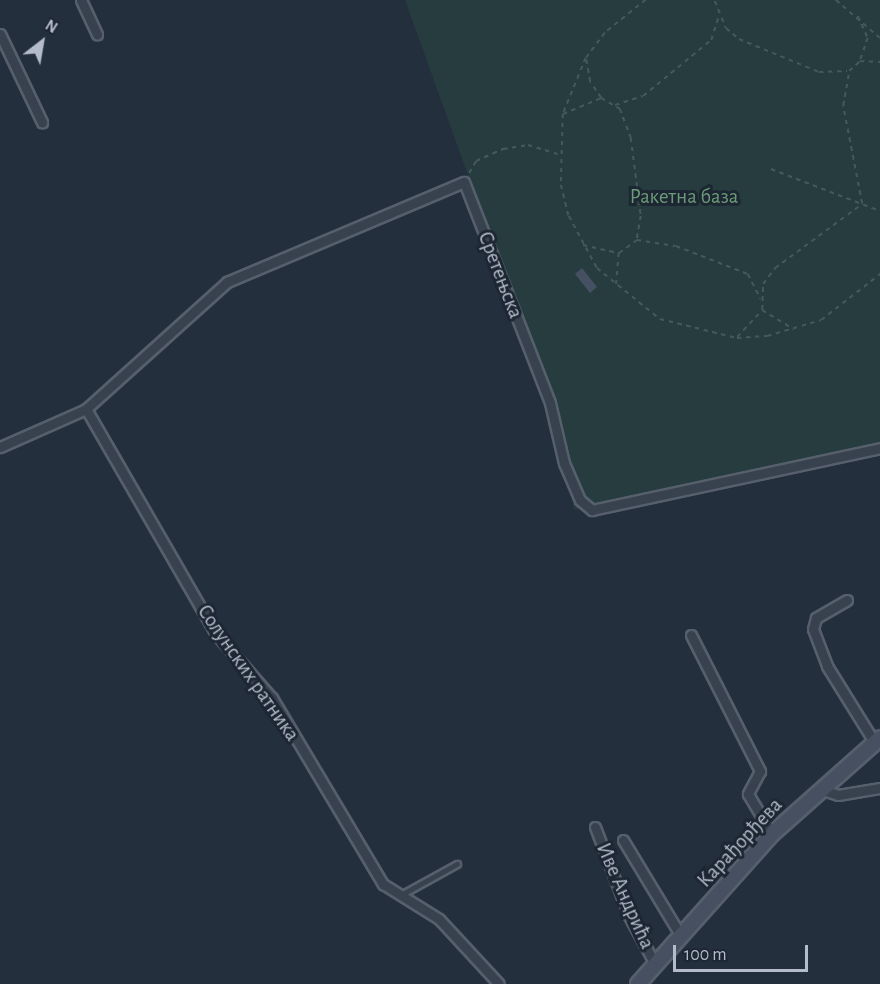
<!DOCTYPE html>
<meta charset="utf-8">
<style>
body{margin:0}
#map{position:relative;width:880px;height:984px;overflow:hidden;background:#242f3e;font-family:"Alegreya Sans",sans-serif}
div>[style]{position:absolute}
.green>*{inset:0;background:#263c3f}
.building>*{inset:0;background:#455162}
.path>*{height:1.5px;margin-top:-0.75px;transform-origin:0;background:repeating-linear-gradient(90deg,#44595c 0 4.5px,transparent 0 9px)}
.roads{filter:drop-shadow(2px 0 #565f6c) drop-shadow(-2px 0 #565f6c) drop-shadow(0 2px #565f6c) drop-shadow(0 -2px #565f6c)}
.lane>*{height:4.5px;margin:-2.25px;padding:0 2.25px;transform-origin:2.25px;border-radius:2.25px;background:#38414e}
.street>*{height:9px;margin:-4.5px;padding:0 4.5px;transform-origin:4.5px;border-radius:4.5px;background:#38414e}
.secondary>*{height:14px;margin:-7px;padding:0 7px;transform-origin:7px;border-radius:7px;background:#465061}
span{translate:-50% -50%;white-space:nowrap;text-align:center;line-height:1.15;-webkit-text-stroke:6px #1d2633;paint-order:stroke}
.park-label{font-size:21px;color:#6b9a76}
.street-label{font-size:21px;color:#b4bcc9}
.north{position:absolute;left:12px;top:12px;width:60px;height:60px;-webkit-text-stroke:4px #1d2633;paint-order:stroke;rotate:31deg;font-size:16px;font-weight:700;line-height:24px;text-align:center;color:#b4bcc9}
.north::after{content:'';display:block;margin:auto;width:21px;height:27px;background:#b4bcc9;clip-path:polygon(50% 0,100% 100%,50% 72%,0 100%)}
.scale{position:absolute;left:673px;top:945px;width:135px;height:27px;box-sizing:border-box;border:3px solid #b4bcc9;border-top:0;padding-left:8px;font-size:18px;line-height:21px;white-space:nowrap;color:#b4bcc9;-webkit-text-stroke:4px #1d2633;paint-order:stroke}
</style>
<div id="map">
<div class="green">
<div style="clip-path:polygon(405px 0,880px 0,880px 443px,574px 510px,550px 403px)"></div>
</div>
<div class="building">
<div style="clip-path:polygon(582px 268px,597px 287px,590px 293px,575px 274px)"></div>
</div>
<div class="path">
<div style="left:646px;top:0;width:53px;rotate:141.2deg"></div>
<div style="left:605px;top:33px;width:31px;rotate:127deg"></div>
<div style="left:586px;top:58px;width:61px;rotate:112.3deg"></div>
<div style="left:563px;top:114px;width:71px;rotate:91.6deg"></div>
<div style="left:561px;top:185px;width:32px;rotate:76deg"></div>
<div style="left:569px;top:216px;width:59px;rotate:61.7deg"></div>
<div style="left:597px;top:268px;width:81px;rotate:39deg"></div>
<div style="left:660px;top:319px;width:79px;rotate:13.9deg"></div>
<div style="left:737px;top:338px;width:30px;rotate:-4deg"></div>
<div style="left:767px;top:336px;width:56px;rotate:-16.5deg"></div>
<div style="left:821px;top:320px;width:75px;rotate:-37.9deg"></div>
<div style="left:836px;top:0;width:58px;rotate:40.8deg"></div>
<div style="left:715px;top:1px;width:29px;rotate:68deg"></div>
<div style="left:726px;top:28px;width:17px;rotate:40deg"></div>
<div style="left:739px;top:39px;width:87px;rotate:22.4deg"></div>
<div style="left:819px;top:72px;width:28px;rotate:-2deg"></div>
<div style="left:858px;top:16px;width:24px;rotate:66deg"></div>
<div style="left:868px;top:38px;width:24px;rotate:109deg"></div>
<div style="left:860px;top:61px;width:20px;rotate:3deg"></div>
<div style="left:601px;top:98px;width:22px;rotate:30deg"></div>
<div style="left:620px;top:109px;width:31px;rotate:69deg"></div>
<div style="left:631px;top:138px;width:79px;rotate:82.7deg"></div>
<div style="left:641px;top:216px;width:23px;rotate:100deg"></div>
<div style="left:615px;top:105px;width:29px;rotate:-18deg"></div>
<div style="left:643px;top:96px;width:88px;rotate:-39.5deg"></div>
<div style="left:711px;top:40px;width:26px;rotate:-72deg"></div>
<div style="left:563px;top:114px;width:41px;rotate:-22.8deg"></div>
<div style="left:601px;top:98px;width:19px;rotate:-125deg"></div>
<div style="left:590px;top:82px;width:23px;rotate:-100deg"></div>
<div style="left:771px;top:169px;width:117px;rotate:21.1deg"></div>
<div style="left:469px;top:173px;width:14px;rotate:-60deg"></div>
<div style="left:476px;top:161px;width:30px;rotate:-24deg"></div>
<div style="left:503px;top:149px;width:25px;rotate:-9deg"></div>
<div style="left:528px;top:145px;width:31px;rotate:17deg"></div>
<div style="left:583px;top:245px;width:37px;rotate:13deg"></div>
<div style="left:619px;top:253px;width:36px;rotate:95deg"></div>
<div style="left:619px;top:253px;width:22px;rotate:-36deg"></div>
<div style="left:637px;top:240px;width:39px;rotate:9deg"></div>
<div style="left:676px;top:246px;width:77px;rotate:21.3deg"></div>
<div style="left:748px;top:274px;width:28px;rotate:63deg"></div>
<div style="left:762px;top:310px;width:26px;rotate:-88deg"></div>
<div style="left:763px;top:284px;width:20px;rotate:-53deg"></div>
<div style="left:775px;top:268px;width:108px;rotate:-36.3deg"></div>
<div style="left:862px;top:204px;width:100px;rotate:-101deg"></div>
<div style="left:843px;top:106px;width:36px;rotate:-80deg"></div>
<div style="left:849px;top:71px;width:15px;rotate:-42deg"></div>
<div style="left:737px;top:337px;width:37px;rotate:-47deg"></div>
<div style="left:762px;top:310px;width:37px;rotate:31deg"></div>
</div>
<div class="roads">
<div class="lane">
<div style="left:401px;top:895px;width:64px;rotate:-29deg"></div>
</div>
<div class="street">
<div style="left:81px;top:0;width:38px;rotate:65deg"></div>
<div style="left:0;top:34px;width:98px;rotate:64.5deg"></div>
<div style="left:86px;top:409px;width:260px;rotate:60deg"></div>
<div style="left:216px;top:634px;width:85px;rotate:48.8deg"></div>
<div style="left:272px;top:698px;width:217px;rotate:59.2deg"></div>
<div style="left:383px;top:884px;width:66px;rotate:32deg"></div>
<div style="left:439px;top:919px;width:88px;rotate:47.3deg"></div>
<div style="left:0;top:447px;width:94px;rotate:-23.8deg"></div>
<div style="left:86px;top:409px;width:190px;rotate:-42deg"></div>
<div style="left:227px;top:282px;width:257px;rotate:-22.9deg"></div>
<div style="left:464px;top:182px;width:237px;rotate:68.7deg"></div>
<div style="left:550px;top:403px;width:62px;rotate:76.9deg"></div>
<div style="left:564px;top:463px;width:40px;rotate:66.6deg"></div>
<div style="left:580px;top:500px;width:16px;rotate:40deg"></div>
<div style="left:592px;top:510px;width:295px;rotate:-12.1deg"></div>
<div style="left:847px;top:600px;width:36px;rotate:150deg"></div>
<div style="left:816px;top:618px;width:11px;rotate:105deg"></div>
<div style="left:813px;top:629px;width:40px;rotate:69deg"></div>
<div style="left:827px;top:666px;width:91px;rotate:58.1deg"></div>
<div style="left:691px;top:635px;width:153px;rotate:63.1deg"></div>
<div style="left:760px;top:771px;width:26px;rotate:118deg"></div>
<div style="left:748px;top:794px;width:47px;rotate:59deg"></div>
<div style="left:823px;top:790px;width:16px;rotate:18deg"></div>
<div style="left:838px;top:795px;width:43px;rotate:-9.5deg"></div>
<div style="left:595px;top:827px;width:95px;rotate:69.1deg"></div>
<div style="left:629px;top:916px;width:55px;rotate:61.6deg"></div>
<div style="left:623px;top:840px;width:112px;rotate:58.9deg"></div>
</div>
<div class="secondary">
<div style="left:638px;top:984px;width:201px;rotate:-48.2deg"></div>
<div style="left:772px;top:834px;width:144px;rotate:-41.6deg"></div>
</div>
</div>
<div class="park-label">
<span style="left:684px;top:197px">Ракетна база</span>
</div>
<div class="street-label">
<span style="left:500px;top:275px;rotate:69deg">Сретењска</span>
<span style="left:248px;top:673px;rotate:55deg">Солунских ратника</span>
<span style="left:740px;top:843px;rotate:-47deg">Карађорђева</span>
<span style="left:625px;top:896px;rotate:66deg">Иве Андрића</span>
</div>
<div class="north">N</div>
<div class="scale">100 m</div>
</div>
